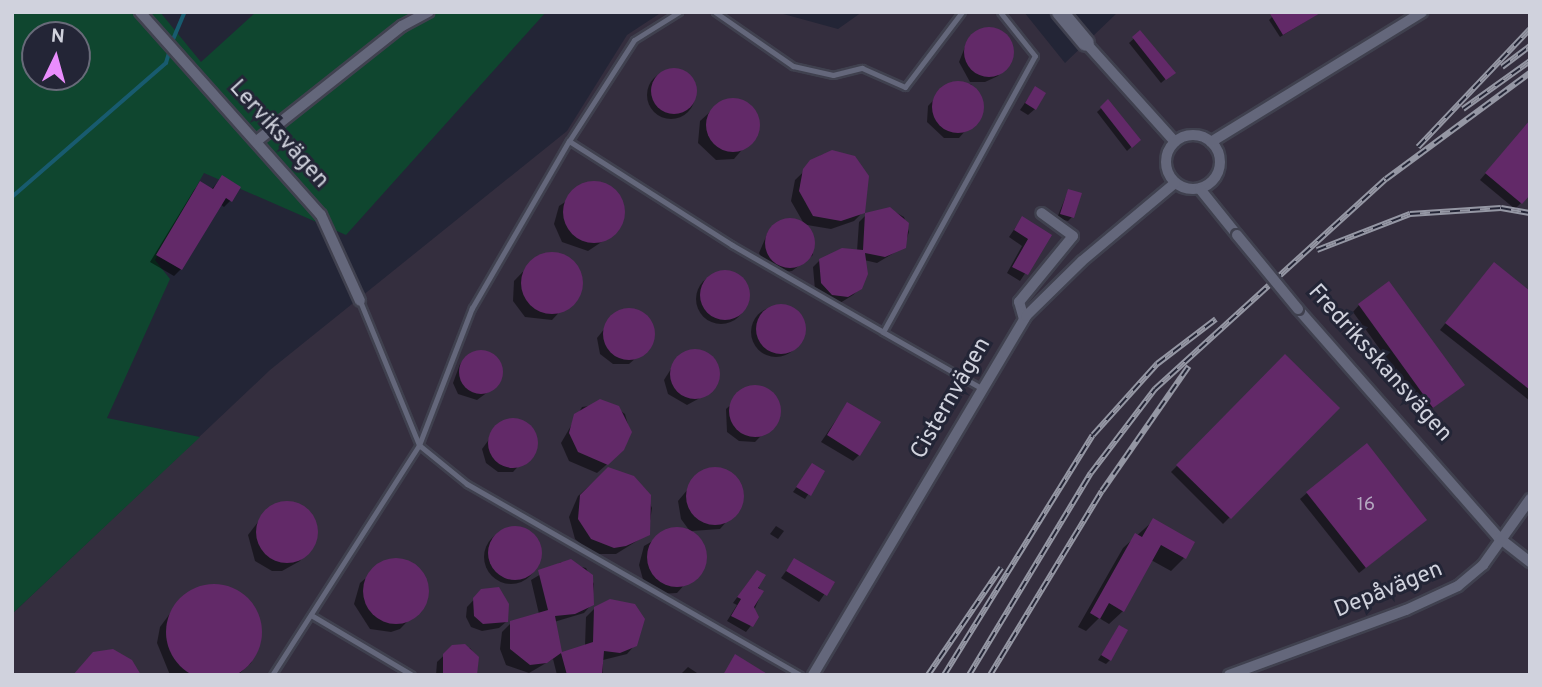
<!DOCTYPE html>
<meta charset="utf-8">
<style>
body{margin:0}
#map{position:relative;width:1542px;height:687px;overflow:hidden;background:#232536;font-family:Overpass,sans-serif}
div>[style]{position:absolute}
.industrial>*{inset:0;background:#342e3e}
.green>*{inset:0;background:#0f462f}
.shadow>*{inset:0;background:#0007}
.round{border-radius:50%}
.stream>*{height:3.5px;margin:-1.75px;padding:0 1.75px;transform-origin:1.75px;border-radius:1.75px;background:#185b6f}
.building>*{inset:0;background:#622968}
.roads{filter:drop-shadow(2px 0 #40414f) drop-shadow(-2px 0 #40414f) drop-shadow(0 2px #40414f) drop-shadow(0 -2px #40414f)}
.service>*{height:5px;margin:-2.5px;padding:0 2.5px;transform-origin:2.5px;border-radius:2.5px;background:#64677b}
.minor>*{height:10px;margin:-5px;padding:0 5px;transform-origin:5px;border-radius:5px;background:#64677b}
.minor>.ring{margin:-5px;padding:0;box-sizing:content-box;background:none;border:10px solid #64677b;border-radius:50%}
.secondary>*{height:16px;margin:-8px;padding:0 8px;transform-origin:8px;border-radius:8px;background:#64677b}
.rail>*{height:6px;margin-top:-3px;transform-origin:0;background:repeating-linear-gradient(90deg,#232536 0 10px,#9597a4 0 20px);box-sizing:border-box;border-block:2px solid #9597a4}
.bridges{filter:drop-shadow(2px 0 #40414f) drop-shadow(-2px 0 #40414f) drop-shadow(0 2px #40414f) drop-shadow(0 -2px #40414f)}
.minor-bridge>*{height:10px;margin:-5px;padding:0 5px;transform-origin:5px;border-radius:5px;background:#64677b}
span{translate:-50% -50%;white-space:nowrap;text-align:center;line-height:1.15;-webkit-text-stroke:6px #232536;paint-order:stroke}
.number-label{font-size:19px;color:#b4a8c0}
.number-label span{-webkit-text-stroke-width:0}
.street-label{font-size:23px;color:#d0d2dd}
.frame{position:absolute;inset:0;border:14px solid #d0d2dd;pointer-events:none}
.north{position:absolute;left:21px;top:21px;width:70px;height:70px;box-sizing:border-box;background:#232536;border:2px solid #686a79;border-radius:50%;rotate:5deg;font-size:19px;font-weight:700;line-height:28px;text-align:center;color:#d0d2dd}
.north::after{content:'';display:block;margin:auto;width:24px;height:32px;background:#ea8dfd;clip-path:polygon(50% 0,100% 100%,50% 72%,0 100%)}
</style>
<div id="map">
<div class="industrial">
<div style="clip-path:polygon(662px 12px,776px 12px,838px 29px,862px 12px,1024px 12px,1065px 63px,1118px 12px,1530px 12px,1530px 675px,12px 675px,12px 614px,270px 370px,567px 131px,627px 35px)"></div>
</div>
<div class="green">
<div style="clip-path:polygon(evenodd,12px 12px,160px 12px,201px 62px,256px 12px,546px 12px,346px 235px,204px 173px,155px 260px,170px 279px,107px 418px,200px 437px,12px 614px,12px 12px,35px 35px,77px 35px,77px 77px,35px 77px,35px 35px)"></div>
</div>
<div class="shadow">
<div style="clip-path:polygon(1321px 12px,1280px 37px,1269px 20px,1272px 17px)"></div>
<div style="clip-path:polygon(989px 29px,1009px 40px,1012px 55px,998px 76px,985px 82px,970px 82px,959px 62px,967px 42px)"></div>
<div style="clip-path:polygon(1140px 33px,1169px 76px,1161px 83px,1129px 43px)"></div>
<div class="round" style="left:647px;top:71px;width:48px;height:48px"></div>
<div style="clip-path:polygon(971px 84px,980px 98px,981px 113px,959px 138px,944px 138px,927px 122px,928px 106px,946px 87px)"></div>
<div style="clip-path:polygon(1035px 88px,1035px 109px,1028px 115px,1020px 110px)"></div>
<div style="clip-path:polygon(743px 101px,756px 113px,758px 131px,734px 159px,716px 160px,698px 143px,700px 121px,721px 102px)"></div>
<div style="clip-path:polygon(1108px 102px,1139px 140px,1127px 151px,1097px 112px)"></div>
<div style="clip-path:polygon(1530px 122px,1521px 203px,1515px 209px,1480px 180px)"></div>
<div style="clip-path:polygon(832px 152px,863px 212px,854px 221px,831px 229px,807px 225px,813px 255px,792px 271px,778px 273px,765px 266px,759px 253px,768px 232px,790px 220px,803px 222px,791px 201px,795px 180px,821px 155px)"></div>
<div style="clip-path:polygon(222px 177px,231px 200px,224px 207px,220px 204px,181px 269px,174px 276px,150px 262px,194px 190px,200px 183px,211px 190px)"></div>
<div style="clip-path:polygon(594px 183px,619px 197px,623px 215px,615px 233px,588px 251px,562px 242px,554px 224px,559px 206px)"></div>
<div style="clip-path:polygon(1068px 191px,1072px 217px,1068px 221px,1057px 218px)"></div>
<div style="clip-path:polygon(890px 209px,904px 217px,909px 232px,904px 247px,877px 263px,864px 260px,860px 288px,853px 295px,840px 303px,825px 301px,815px 290px,813px 267px,820px 260px,857px 251px,859px 222px,866px 215px)"></div>
<div style="clip-path:polygon(1022px 218px,1050px 236px,1020px 281px,1007px 273px,1022px 246px,1009px 237px)"></div>
<div style="clip-path:polygon(558px 254px,579px 272px,580px 290px,552px 320px,525px 317px,513px 301px,514px 281px,538px 256px)"></div>
<div style="clip-path:polygon(1488px 271px,1530px 293px,1530px 401px,1440px 330px)"></div>
<div class="round" style="left:696px;top:274px;width:50px;height:50px"></div>
<div style="clip-path:polygon(1359px 305px,1463px 385px,1426px 413px,1353px 312px)"></div>
<div class="round" style="left:751px;top:307px;width:50px;height:50px"></div>
<div style="clip-path:polygon(618px 312px,641px 313px,651px 324px,649px 347px,629px 364px,613px 364px,600px 354px,597px 338px)"></div>
<div style="clip-path:polygon(486px 353px,497px 360px,501px 373px,496px 386px,477px 400px,458px 394px,453px 383px,460px 364px,467px 357px)"></div>
<div style="clip-path:polygon(704px 353px,716px 364px,718px 379px,709px 393px,687px 405px,668px 394px,664px 380px,676px 361px,683px 354px)"></div>
<div style="clip-path:polygon(1285px 356px,1338px 408px,1223px 524px,1171px 472px)"></div>
<div style="clip-path:polygon(751px 387px,767px 390px,778px 402px,779px 417px,755px 442px,739px 441px,727px 432px,726px 409px)"></div>
<div style="clip-path:polygon(610px 403px,625px 414px,630px 432px,613px 459px,597px 473px,569px 461px,561px 443px,582px 407px)"></div>
<div style="clip-path:polygon(847px 404px,859px 455px,853px 461px,821px 442px)"></div>
<div style="clip-path:polygon(516px 420px,534px 433px,535px 448px,513px 472px,498px 472px,486px 463px,482px 449px,502px 422px)"></div>
<div style="clip-path:polygon(812px 465px,823px 472px,805px 499px,793px 492px)"></div>
<div style="clip-path:polygon(608px 469px,642px 486px,652px 508px,648px 534px,616px 554px,593px 554px,575px 539px,569px 517px,578px 496px)"></div>
<div style="clip-path:polygon(704px 470px,731px 473px,742px 487px,741px 505px,720px 529px,692px 531px,702px 545px,704px 563px,677px 593px,659px 594px,644px 583px,639px 565px,644px 546px,672px 530px,692px 534px,681px 519px,678px 501px)"></div>
<div style="clip-path:polygon(1307px 493px,1418px 526px,1359px 573px,1300px 499px)"></div>
<div style="clip-path:polygon(294px 503px,311px 513px,317px 533px,300px 561px,282px 571px,272px 571px,255px 561px,248px 535px,268px 509px)"></div>
<div style="clip-path:polygon(1153px 521px,1184px 558px,1171px 571px,1151px 560px,1123px 611px,1109px 624px,1099px 618px,1086px 631px,1078px 627px,1123px 548px)"></div>
<div style="clip-path:polygon(776px 526px,784px 531px,778px 539px,770px 534px)"></div>
<div class="round" style="left:484px;top:530px;width:54px;height:54px"></div>
<div style="clip-path:polygon(794px 560px,832px 583px,819px 602px,781px 578px)"></div>
<div style="clip-path:polygon(386px 561px,407px 562px,426px 584px,424px 604px,400px 629px,391px 632px,370px 629px,354px 604px,360px 583px)"></div>
<div style="clip-path:polygon(561px 562px,586px 568px,594px 584px,592px 604px,584px 613px,554px 622px,561px 654px,585px 646px,586px 617px,595px 608px,635px 645px,627px 654px,603px 660px,603px 675px,557px 675px,553px 659px,529px 673px,506px 665px,500px 649px,502px 632px,511px 623px,539px 614px,531px 580px)"></div>
<div style="clip-path:polygon(752px 577px,762px 592px,752px 615px,757px 618px,746px 632px,727px 621px,737px 605px,733px 603px)"></div>
<div style="clip-path:polygon(210px 586px,244px 597px,260px 625px,260px 641px,251px 663px,238px 675px,170px 675px,157px 643px,160px 627px,180px 600px)"></div>
<div style="clip-path:polygon(482px 591px,506px 622px,499px 628px,482px 631px,471px 627px,466px 617px,467px 607px)"></div>
<div style="clip-path:polygon(1116px 631px,1110px 660px,1106px 664px,1098px 660px)"></div>
<div style="clip-path:polygon(453px 647px,470px 648px,478px 658px,474px 675px,436px 675px,437px 662px)"></div>
<div style="clip-path:polygon(688px 667px,700px 675px,680px 675px)"></div>
</div>
<div class="stream">
<div style="left:172px;top:42px;width:33px;rotate:-67deg"></div>
<div style="left:12px;top:197px;width:204px;rotate:-41deg"></div>
<div style="left:166px;top:63px;width:14px;rotate:-73deg"></div>
</div>
<div class="building">
<div style="clip-path:polygon(1269px 12px,1322px 12px,1283px 35px)"></div>
<div class="round" style="left:964px;top:27px;width:50px;height:50px"></div>
<div style="clip-path:polygon(1140px 30px,1176px 73px,1166px 80px,1132px 37px)"></div>
<div class="round" style="left:651px;top:68px;width:46px;height:46px"></div>
<div class="round" style="left:932px;top:81px;width:52px;height:52px"></div>
<div style="clip-path:polygon(1035px 86px,1046px 93px,1036px 110px,1025px 103px)"></div>
<div class="round" style="left:706px;top:98px;width:54px;height:54px"></div>
<div style="clip-path:polygon(1108px 99px,1141px 140px,1132px 148px,1100px 107px)"></div>
<div style="clip-path:polygon(1530px 120px,1530px 195px,1522px 204px,1485px 173px)"></div>
<div style="clip-path:polygon(832px 150px,855px 156px,869px 176px,865px 213px,841px 221px,813px 216px,799px 191px,803px 169px,810px 160px)"></div>
<div style="clip-path:polygon(222px 175px,241px 187px,232px 202px,226px 198px,182px 270px,156px 255px,200px 181px,213px 189px)"></div>
<div class="round" style="left:563px;top:181px;width:62px;height:62px"></div>
<div style="clip-path:polygon(1068px 189px,1082px 193px,1074px 218px,1060px 214px)"></div>
<div style="clip-path:polygon(890px 207px,909px 223px,906px 248px,885px 257px,865px 253px,868px 274px,862px 289px,848px 297px,832px 295px,821px 283px,819px 259px,842px 248px,863px 250px,865px 213px)"></div>
<div style="clip-path:polygon(1022px 216px,1052px 235px,1028px 275px,1012px 267px,1028px 239px,1014px 230px)"></div>
<div class="round" style="left:765px;top:218px;width:50px;height:50px"></div>
<div class="round" style="left:521px;top:252px;width:62px;height:62px"></div>
<div style="clip-path:polygon(1494px 262px,1530px 291px,1530px 390px,1445px 323px)"></div>
<div class="round" style="left:700px;top:270px;width:50px;height:50px"></div>
<div style="clip-path:polygon(1389px 281px,1465px 385px,1433px 408px,1358px 304px)"></div>
<div class="round" style="left:756px;top:304px;width:50px;height:50px"></div>
<div class="round" style="left:603px;top:308px;width:52px;height:52px"></div>
<div class="round" style="left:670px;top:349px;width:50px;height:50px"></div>
<div class="round" style="left:459px;top:350px;width:44px;height:44px"></div>
<div style="clip-path:polygon(1285px 354px,1340px 408px,1231px 519px,1176px 465px)"></div>
<div class="round" style="left:729px;top:385px;width:52px;height:52px"></div>
<div style="clip-path:polygon(600px 399px,619px 406px,632px 432px,624px 450px,608px 465px,578px 452px,569px 433px,574px 414px)"></div>
<div style="clip-path:polygon(847px 402px,881px 422px,860px 456px,827px 435px)"></div>
<div class="round" style="left:488px;top:418px;width:50px;height:50px"></div>
<div style="clip-path:polygon(1367px 443px,1427px 520px,1366px 568px,1306px 492px)"></div>
<div style="clip-path:polygon(812px 463px,825px 471px,811px 496px,796px 487px)"></div>
<div class="round" style="left:686px;top:467px;width:58px;height:58px"></div>
<div style="clip-path:polygon(608px 467px,634px 476px,651px 495px,650px 535px,626px 546px,614px 548px,591px 539px,578px 519px,580px 495px)"></div>
<div class="round" style="left:256px;top:501px;width:62px;height:62px"></div>
<div style="clip-path:polygon(1153px 518px,1195px 542px,1186px 559px,1161px 545px,1124px 612px,1109px 603px,1100px 619px,1090px 613px,1135px 533px,1142px 537px)"></div>
<div class="round" style="left:488px;top:526px;width:54px;height:54px"></div>
<div class="round" style="left:647px;top:527px;width:60px;height:60px"></div>
<div class="round" style="left:363px;top:558px;width:66px;height:66px"></div>
<div style="clip-path:polygon(794px 558px,835px 582px,827px 596px,786px 571px)"></div>
<div style="clip-path:polygon(571px 559px,593px 575px,594px 605px,575px 614px,555px 616px,562px 652px,593px 642px,594px 607px,610px 599px,635px 604px,645px 619px,637px 646px,620px 653px,604px 651px,602px 675px,567px 675px,561px 653px,547px 663px,530px 665px,510px 649px,510px 621px,548px 610px,538px 570px)"></div>
<div style="clip-path:polygon(757px 570px,766px 575px,758px 588px,764px 591px,754px 607px,759px 617px,753px 627px,731px 616px,741px 599px,737px 597px)"></div>
<div class="round" style="left:166px;top:584px;width:96px;height:96px"></div>
<div style="clip-path:polygon(499px 587px,509px 604px,508px 622px,483px 624px,474px 616px,473px 598px,481px 589px)"></div>
<div style="clip-path:polygon(1119px 625px,1128px 630px,1111px 661px,1101px 655px)"></div>
<div style="clip-path:polygon(465px 644px,479px 657px,477px 675px,443px 675px,443px 654px,452px 645px)"></div>
<div style="clip-path:polygon(113px 649px,132px 660px,141px 675px,73px 675px,93px 652px)"></div>
<div style="clip-path:polygon(735px 654px,769px 675px,723px 675px)"></div>
</div>
<div class="roads">
<div class="service">
<div style="left:715px;top:12px;width:95px;rotate:34.7deg"></div>
<div style="left:793px;top:66px;width:41px;rotate:12.7deg"></div>
<div style="left:833px;top:75px;width:30px;rotate:-14deg"></div>
<div style="left:862px;top:68px;width:47px;rotate:23.8deg"></div>
<div style="left:905px;top:87px;width:94px;rotate:-52.8deg"></div>
<div style="left:569px;top:141px;width:193px;rotate:32.5deg"></div>
<div style="left:732px;top:245px;width:174px;rotate:29.9deg"></div>
<div style="left:360px;top:301px;width:156px;rotate:67.7deg"></div>
<div style="left:419px;top:445px;width:62px;rotate:39.1deg"></div>
<div style="left:467px;top:484px;width:384px;rotate:29.8deg"></div>
<div style="left:981px;top:388px;width:113px;rotate:-150.3deg"></div>
<div style="left:883px;top:332px;width:315px;rotate:-61.2deg"></div>
<div style="left:1035px;top:56px;width:56px;rotate:-128.5deg"></div>
<div style="left:311px;top:615px;width:117px;rotate:30.7deg"></div>
<div style="left:272px;top:675px;width:273px;rotate:-57.4deg"></div>
<div style="left:419px;top:445px;width:147px;rotate:-68.9deg"></div>
<div style="left:472px;top:308px;width:193px;rotate:-59.9deg"></div>
<div style="left:569px;top:141px;width:120px;rotate:-57.2deg"></div>
<div style="left:634px;top:40px;width:53px;rotate:-31.9deg"></div>
</div>
<div class="minor">
<div style="left:140px;top:12px;width:272px;rotate:48.3deg"></div>
<div style="left:321px;top:215px;width:94px;rotate:65.6deg"></div>
<div style="left:1086px;top:43px;width:133px;rotate:48deg"></div>
<div class="ring" style="left:1166px;top:135px;width:44px;height:44px"></div>
<div style="left:258px;top:140px;width:184px;rotate:-38.4deg"></div>
<div style="left:402px;top:26px;width:30px;rotate:-28deg"></div>
<div style="left:1211px;top:142px;width:248px;rotate:-31.6deg"></div>
<div style="left:1200px;top:189px;width:59px;rotate:51.2deg"></div>
<div style="left:1298px;top:309px;width:303px;rotate:48.7deg"></div>
<div style="left:1498px;top:537px;width:41px;rotate:38deg"></div>
<div style="left:1024px;top:319px;width:18px;rotate:-106deg"></div>
<div style="left:1019px;top:302px;width:85px;rotate:-50.7deg"></div>
<div style="left:1073px;top:236px;width:39px;rotate:-144deg"></div>
<div style="left:813px;top:675px;width:417px;rotate:-59.3deg"></div>
<div style="left:1026px;top:316px;width:78px;rotate:-44.5deg"></div>
<div style="left:1082px;top:261px;width:121px;rotate:-40deg"></div>
<div style="left:1229px;top:675px;width:189px;rotate:-20.2deg"></div>
<div style="left:1406px;top:610px;width:57px;rotate:-24.8deg"></div>
<div style="left:1458px;top:586px;width:33px;rotate:-40deg"></div>
<div style="left:1483px;top:565px;width:81px;rotate:-54.5deg"></div>
</div>
<div class="secondary">
<div style="left:1060px;top:12px;width:40px;rotate:50deg"></div>
</div>
</div>
<div class="rail">
<div style="left:1502px;top:67px;width:35px;rotate:-37deg"></div>
<div style="left:1463px;top:109px;width:82px;rotate:-35.6deg"></div>
<div style="left:1418px;top:147px;width:163px;rotate:-46.5deg"></div>
<div style="left:1317px;top:250px;width:100px;rotate:-21.2deg"></div>
<div style="left:1410px;top:214px;width:91px;rotate:-3.8deg"></div>
<div style="left:1501px;top:208px;width:29px;rotate:10deg"></div>
<div style="left:928px;top:675px;width:130px;rotate:-55.7deg"></div>
<div style="left:944px;top:675px;width:282px;rotate:-58.2deg"></div>
<div style="left:1093px;top:435px;width:96px;rotate:-48deg"></div>
<div style="left:1157px;top:364px;width:74px;rotate:-37.3deg"></div>
<div style="left:969px;top:675px;width:236px;rotate:-58.9deg"></div>
<div style="left:1091px;top:473px;width:106px;rotate:-52.7deg"></div>
<div style="left:1155px;top:389px;width:312px;rotate:-42.3deg"></div>
<div style="left:1386px;top:179px;width:179px;rotate:-36.4deg"></div>
<div style="left:990px;top:675px;width:215px;rotate:-58.7deg"></div>
<div style="left:1102px;top:491px;width:152px;rotate:-55.2deg"></div>
</div>
<div class="bridges">
<div class="minor-bridge">
<div style="left:1237px;top:235px;width:96px;rotate:50.5deg"></div>
</div>
</div>
<div class="number-label">
<span style="left:1366px;top:506px">16</span>
</div>
<div class="street-label">
<span style="left:278px;top:135px;rotate:48deg">Lerviksvägen</span>
<span style="left:1379px;top:364px;rotate:48deg">Fredriksskansvägen</span>
<span style="left:952px;top:399px;rotate:-60deg">Cisternvägen</span>
<span style="left:1389px;top:591px;rotate:-22deg">Depåvägen</span>
</div>
<div class="frame"></div>
<div class="north">N</div>
</div>
